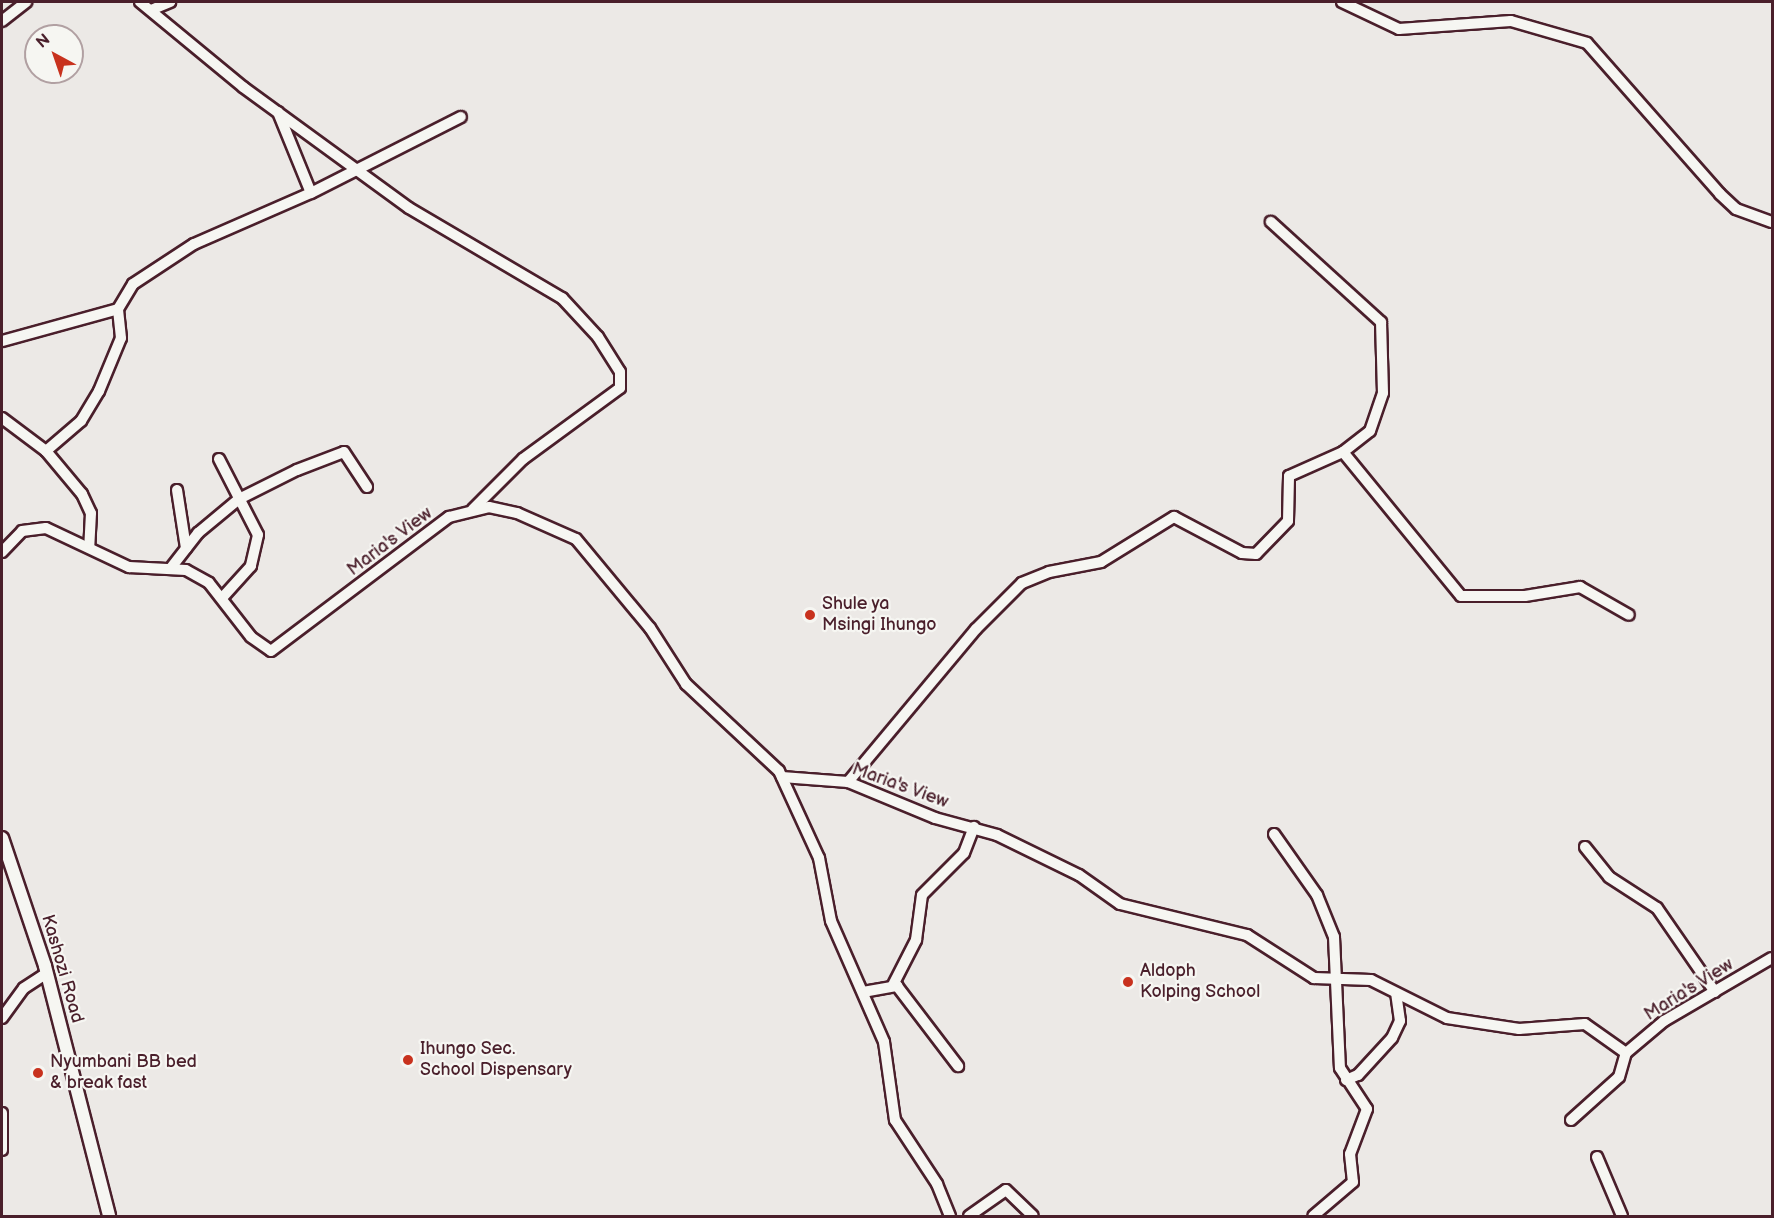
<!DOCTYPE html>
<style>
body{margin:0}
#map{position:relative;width:1774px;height:1218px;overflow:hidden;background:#ece9e6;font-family:"Balsamiq Sans",sans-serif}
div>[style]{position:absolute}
.roads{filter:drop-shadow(2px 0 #4a1f2b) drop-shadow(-2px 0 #4a1f2b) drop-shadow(0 2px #4a1f2b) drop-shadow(0 -2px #4a1f2b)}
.minor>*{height:10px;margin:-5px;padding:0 5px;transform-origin:5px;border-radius:5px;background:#f6f6f2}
.major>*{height:12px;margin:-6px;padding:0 6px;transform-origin:6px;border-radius:6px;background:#f6f6f2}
.dots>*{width:16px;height:16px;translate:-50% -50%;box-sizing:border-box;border:3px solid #f6f6f2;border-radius:50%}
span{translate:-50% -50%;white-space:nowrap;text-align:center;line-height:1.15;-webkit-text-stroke:4.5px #f6f6f2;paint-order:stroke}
.street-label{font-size:18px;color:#4a1f2b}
.poi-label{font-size:18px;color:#4a1f2b}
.left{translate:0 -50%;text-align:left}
.frame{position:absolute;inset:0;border:3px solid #4a1f2b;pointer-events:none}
.north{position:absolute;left:24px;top:24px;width:60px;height:60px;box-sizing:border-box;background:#f6f6f2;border:2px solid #b1a0a2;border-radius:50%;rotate:320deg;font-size:16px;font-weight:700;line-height:24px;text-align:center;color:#4a1f2b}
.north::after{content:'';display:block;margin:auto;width:21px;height:27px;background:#c8321e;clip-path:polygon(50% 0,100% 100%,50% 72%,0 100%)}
</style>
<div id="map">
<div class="roads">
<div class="minor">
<div style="left:140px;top:2px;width:134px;rotate:39.5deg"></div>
<div style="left:243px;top:87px;width:205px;rotate:36.1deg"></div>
<div style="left:409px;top:208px;width:178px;rotate:30.5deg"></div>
<div style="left:562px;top:298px;width:53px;rotate:47.3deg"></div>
<div style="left:598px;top:337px;width:41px;rotate:57.8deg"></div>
<div style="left:620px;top:372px;width:16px;rotate:90deg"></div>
<div style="left:620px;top:388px;width:120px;rotate:143.8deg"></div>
<div style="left:523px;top:459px;width:71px;rotate:135deg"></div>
<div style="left:1342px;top:2px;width:63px;rotate:25.3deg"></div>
<div style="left:1399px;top:29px;width:112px;rotate:-4.1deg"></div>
<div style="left:1511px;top:21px;width:79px;rotate:16.1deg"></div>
<div style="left:1587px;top:43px;width:201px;rotate:48.6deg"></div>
<div style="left:1720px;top:194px;width:22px;rotate:43deg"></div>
<div style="left:1736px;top:209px;width:38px;rotate:20deg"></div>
<div style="left:151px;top:10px;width:21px;rotate:-23deg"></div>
<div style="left:2px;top:21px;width:31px;rotate:-38deg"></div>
<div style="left:278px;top:112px;width:87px;rotate:67.8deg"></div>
<div style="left:2px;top:341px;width:120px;rotate:-15.4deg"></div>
<div style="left:2px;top:418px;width:55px;rotate:36.9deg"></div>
<div style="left:46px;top:451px;width:56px;rotate:50.1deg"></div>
<div style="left:82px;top:494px;width:21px;rotate:65deg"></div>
<div style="left:91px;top:513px;width:34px;rotate:93deg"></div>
<div style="left:46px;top:451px;width:46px;rotate:-40.6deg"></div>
<div style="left:81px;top:421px;width:35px;rotate:-59deg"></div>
<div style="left:99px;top:391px;width:57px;rotate:-67.5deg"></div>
<div style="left:121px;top:338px;width:29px;rotate:-96deg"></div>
<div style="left:118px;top:309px;width:29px;rotate:-59deg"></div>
<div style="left:133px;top:284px;width:73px;rotate:-33.3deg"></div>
<div style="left:194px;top:244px;width:128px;rotate:-23.6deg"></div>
<div style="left:311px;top:193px;width:168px;rotate:-26.9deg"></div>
<div style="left:1343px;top:452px;width:186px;rotate:50.7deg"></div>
<div style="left:1461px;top:596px;width:64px"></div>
<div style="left:1525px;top:596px;width:56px;rotate:-9.3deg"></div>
<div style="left:1580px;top:587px;width:56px;rotate:29.7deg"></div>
<div style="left:219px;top:459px;width:85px;rotate:62.8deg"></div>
<div style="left:258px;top:535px;width:32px;rotate:103deg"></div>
<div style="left:251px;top:566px;width:43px;rotate:132.2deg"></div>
<div style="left:177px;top:490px;width:59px;rotate:81.2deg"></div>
<div style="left:2px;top:552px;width:29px;rotate:-46deg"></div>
<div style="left:22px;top:531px;width:24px;rotate:-7deg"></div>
<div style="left:46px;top:528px;width:92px;rotate:25.2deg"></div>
<div style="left:129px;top:567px;width:57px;rotate:3deg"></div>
<div style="left:186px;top:570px;width:26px;rotate:29deg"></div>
<div style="left:209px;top:583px;width:68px;rotate:52.1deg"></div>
<div style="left:251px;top:637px;width:24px;rotate:35deg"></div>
<div style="left:271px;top:651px;width:223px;rotate:-37deg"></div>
<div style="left:449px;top:517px;width:41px;rotate:-14deg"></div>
<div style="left:489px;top:507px;width:29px;rotate:12deg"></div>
<div style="left:517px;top:513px;width:64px;rotate:23.8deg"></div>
<div style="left:576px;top:539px;width:116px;rotate:50.3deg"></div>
<div style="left:650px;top:628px;width:67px;rotate:57.3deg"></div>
<div style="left:686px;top:684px;width:127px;rotate:43.1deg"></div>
<div style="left:779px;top:771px;width:96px;rotate:65.3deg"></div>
<div style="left:819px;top:858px;width:64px;rotate:79.2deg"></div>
<div style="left:831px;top:921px;width:132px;rotate:66.3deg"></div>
<div style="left:884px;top:1042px;width:79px;rotate:82deg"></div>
<div style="left:895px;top:1120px;width:77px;rotate:56.7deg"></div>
<div style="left:937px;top:1184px;width:35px;rotate:68deg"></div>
<div style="left:170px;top:569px;width:46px;rotate:-52.1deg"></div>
<div style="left:198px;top:533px;width:53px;rotate:-39.7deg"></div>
<div style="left:239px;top:499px;width:65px;rotate:-26.6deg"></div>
<div style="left:297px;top:470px;width:50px;rotate:-21deg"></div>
<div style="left:344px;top:452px;width:42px;rotate:56.7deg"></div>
<div style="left:782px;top:777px;width:66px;rotate:4.3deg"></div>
<div style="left:848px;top:782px;width:94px;rotate:22.5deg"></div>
<div style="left:935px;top:818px;width:64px;rotate:15.3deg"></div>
<div style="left:997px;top:835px;width:91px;rotate:26deg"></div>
<div style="left:1079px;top:875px;width:50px;rotate:35.3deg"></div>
<div style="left:1120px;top:904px;width:131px;rotate:13.7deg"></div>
<div style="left:1247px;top:935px;width:80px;rotate:32.7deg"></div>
<div style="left:1314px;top:978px;width:57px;rotate:2deg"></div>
<div style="left:1371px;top:980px;width:85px;rotate:26.6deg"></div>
<div style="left:1447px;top:1018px;width:73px;rotate:8.7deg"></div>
<div style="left:1519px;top:1029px;width:66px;rotate:-4.3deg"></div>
<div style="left:1585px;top:1024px;width:50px;rotate:35.3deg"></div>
<div style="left:1626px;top:1053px;width:50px;rotate:-40.1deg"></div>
<div style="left:1664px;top:1021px;width:125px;rotate:-30.3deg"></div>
<div style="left:848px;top:782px;width:199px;rotate:-50.1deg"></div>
<div style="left:976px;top:629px;width:65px;rotate:-45deg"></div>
<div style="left:1022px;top:583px;width:29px;rotate:-22deg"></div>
<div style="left:1049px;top:572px;width:53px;rotate:-10.9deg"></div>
<div style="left:1101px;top:562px;width:86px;rotate:-31.7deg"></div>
<div style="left:1174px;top:517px;width:77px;rotate:27.9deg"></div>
<div style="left:1242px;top:553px;width:14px;rotate:4deg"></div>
<div style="left:1256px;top:554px;width:46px;rotate:-45.9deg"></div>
<div style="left:1288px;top:521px;width:45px;rotate:-88.7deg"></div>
<div style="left:1289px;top:476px;width:59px;rotate:-24deg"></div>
<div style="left:1343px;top:452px;width:34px;rotate:-38deg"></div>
<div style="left:1370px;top:431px;width:40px;rotate:-71.1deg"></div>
<div style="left:1383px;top:393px;width:71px;rotate:-91.6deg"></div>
<div style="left:1381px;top:322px;width:149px;rotate:-137.7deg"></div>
<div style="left:1274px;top:834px;width:75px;rotate:54.8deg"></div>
<div style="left:1317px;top:895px;width:45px;rotate:68deg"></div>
<div style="left:1334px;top:937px;width:131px;rotate:87.4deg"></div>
<div style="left:1340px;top:1068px;width:49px;rotate:56.6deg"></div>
<div style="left:1367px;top:1109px;width:48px;rotate:110.7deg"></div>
<div style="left:1350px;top:1154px;width:28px;rotate:84deg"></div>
<div style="left:1353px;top:1182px;width:52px;rotate:139.6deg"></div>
<div style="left:1585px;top:847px;width:38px;rotate:51deg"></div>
<div style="left:1609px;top:877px;width:57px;rotate:32.9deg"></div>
<div style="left:1657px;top:908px;width:102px;rotate:55.4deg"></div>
<div style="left:893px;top:985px;width:51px;rotate:-62.9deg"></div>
<div style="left:916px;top:940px;width:45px;rotate:-82.4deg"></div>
<div style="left:922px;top:895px;width:59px;rotate:-45deg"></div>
<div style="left:964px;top:853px;width:28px;rotate:-69deg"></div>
<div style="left:863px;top:992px;width:35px;rotate:-10deg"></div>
<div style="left:897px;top:986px;width:101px;rotate:52.7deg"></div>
<div style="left:2px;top:1018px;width:37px;rotate:-54deg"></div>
<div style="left:24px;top:988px;width:27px;rotate:-33deg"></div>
<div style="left:1346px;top:1080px;width:13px;rotate:-23deg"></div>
<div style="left:1358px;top:1075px;width:50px;rotate:-47.4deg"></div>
<div style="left:1392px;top:1038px;width:19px;rotate:-65deg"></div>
<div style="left:1400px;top:1021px;width:28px;rotate:-98deg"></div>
<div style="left:2px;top:1113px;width:37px;rotate:90deg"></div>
<div style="left:1571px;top:1120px;width:64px;rotate:-41.9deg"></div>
<div style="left:1619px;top:1077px;width:25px;rotate:-74deg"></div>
<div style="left:1597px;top:1157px;width:64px;rotate:67deg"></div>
<div style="left:969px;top:1216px;width:45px;rotate:-35.1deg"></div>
<div style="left:1006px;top:1190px;width:37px;rotate:44deg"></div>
</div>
<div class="major">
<div style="left:2px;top:838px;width:135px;rotate:71.4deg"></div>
<div style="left:45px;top:966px;width:258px;rotate:75.6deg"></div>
</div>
</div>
<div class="dots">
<div style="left:810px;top:615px;background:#c8321e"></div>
<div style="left:1128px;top:982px;background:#c8321e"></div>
<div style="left:408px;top:1060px;background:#c8321e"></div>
<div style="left:38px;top:1073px;background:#c8321e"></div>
</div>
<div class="street-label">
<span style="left:390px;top:542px;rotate:-37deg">Maria's View</span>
<span style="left:900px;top:786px;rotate:20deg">Maria's View</span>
<span style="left:62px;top:969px;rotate:74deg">Kashozi Road</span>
<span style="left:1689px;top:990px;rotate:-32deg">Maria's View</span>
</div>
<div class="poi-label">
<span class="left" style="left:822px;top:615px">Shule ya<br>Msingi Ihungo</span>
<span class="left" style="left:1140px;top:982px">Aldoph<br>Kolping School</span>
<span class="left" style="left:420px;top:1060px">Ihungo Sec.<br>School Dispensary</span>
<span class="left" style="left:50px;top:1073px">Nyumbani BB bed<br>&amp; break fast</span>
</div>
<div class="frame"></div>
<div class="north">N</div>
</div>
